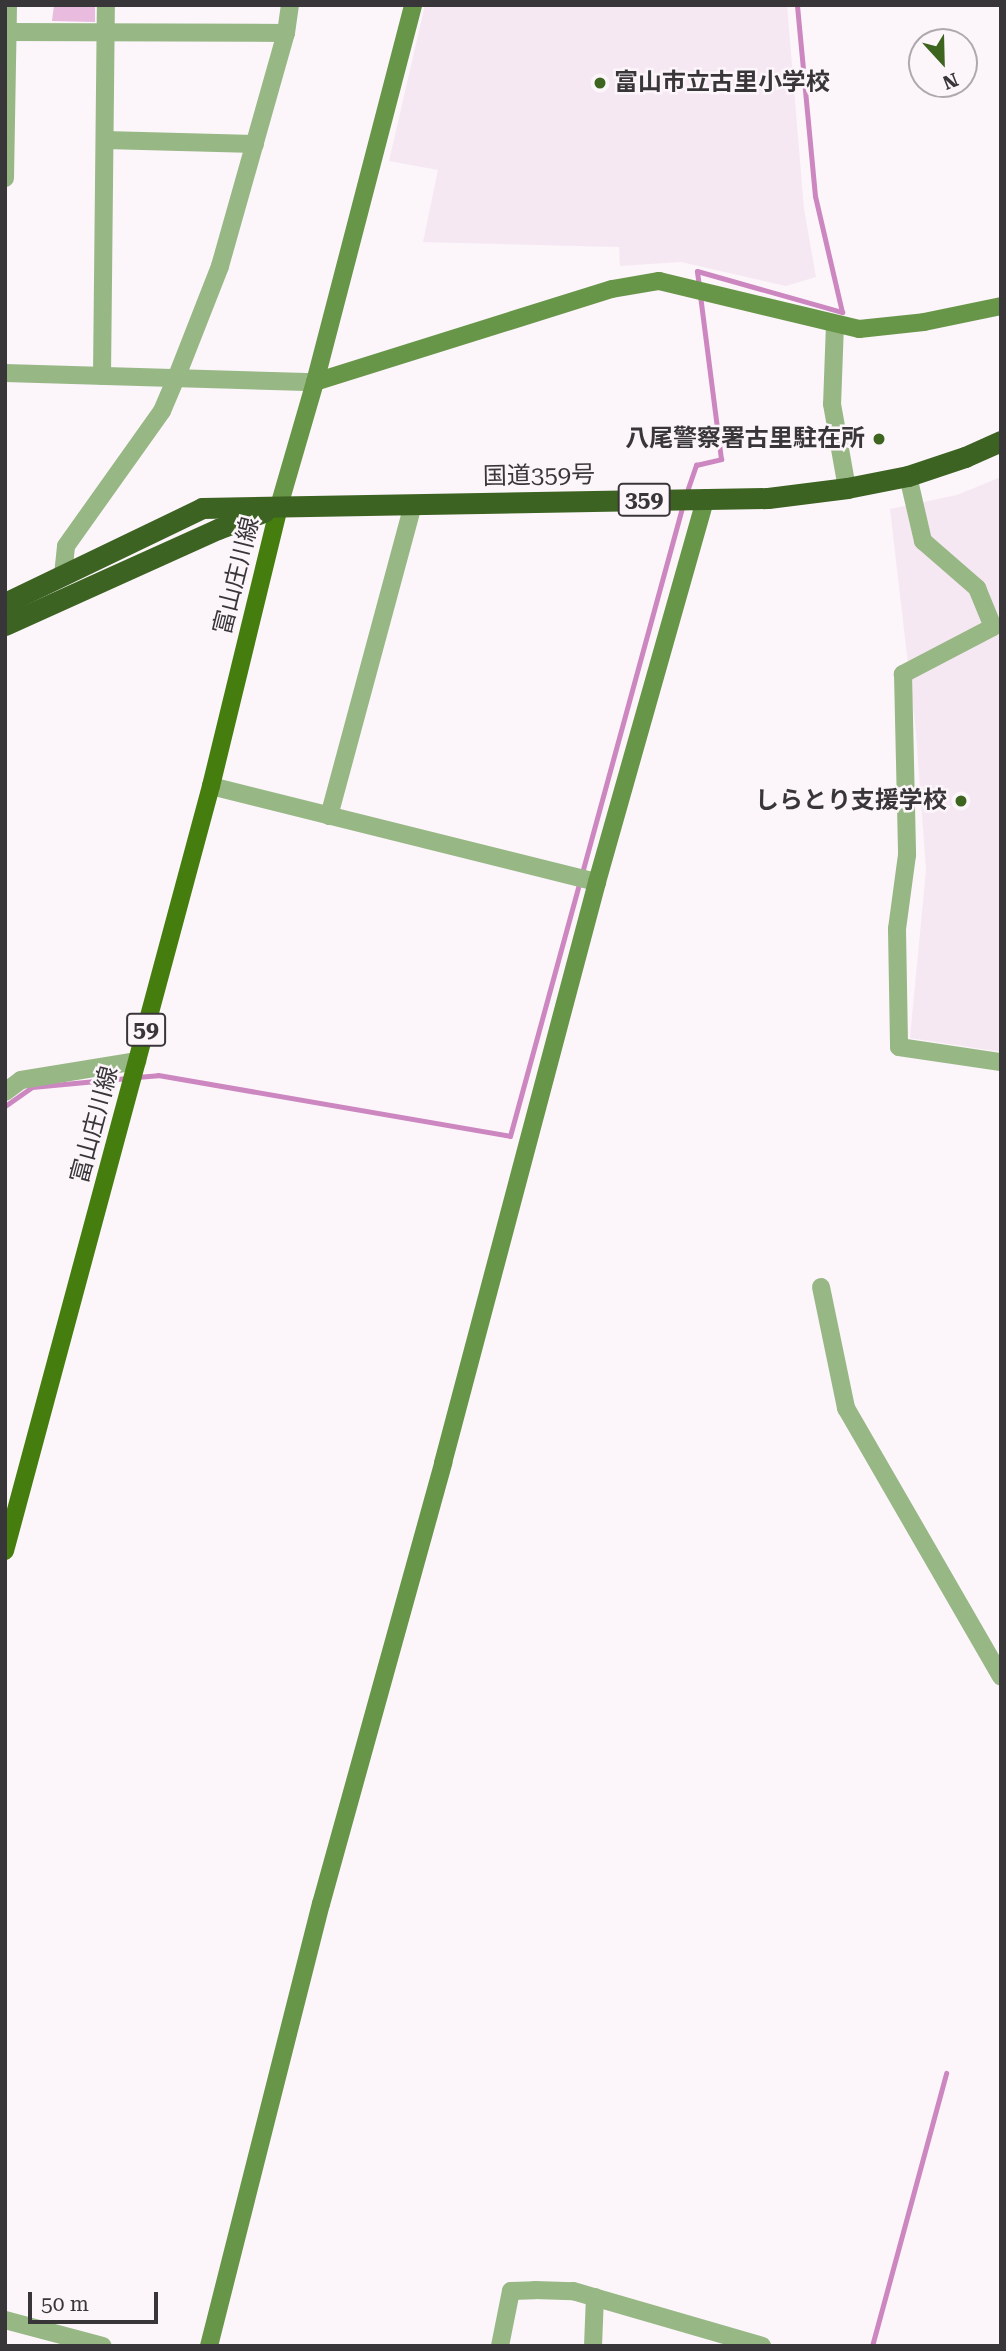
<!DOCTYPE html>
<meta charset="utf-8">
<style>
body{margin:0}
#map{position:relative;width:1006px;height:2351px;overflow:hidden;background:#fcf5fa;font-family:"Roboto Serif","Noto Sans JP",serif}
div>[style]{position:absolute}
.built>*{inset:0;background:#f5e8f2}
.green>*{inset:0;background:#e8bbdf}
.stream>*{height:5px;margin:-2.5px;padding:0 2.5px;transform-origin:2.5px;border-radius:2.5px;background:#cd87c0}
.street>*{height:18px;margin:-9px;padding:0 9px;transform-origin:9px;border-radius:9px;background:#97b785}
.secondary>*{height:18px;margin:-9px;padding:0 9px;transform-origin:9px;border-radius:9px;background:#689649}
.primary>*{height:18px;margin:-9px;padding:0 9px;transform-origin:9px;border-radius:9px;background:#457e0e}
.highway>*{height:21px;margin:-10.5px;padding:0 10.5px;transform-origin:10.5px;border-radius:10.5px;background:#3c6321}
.dots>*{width:19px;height:19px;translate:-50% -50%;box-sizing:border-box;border:4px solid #fcf5fa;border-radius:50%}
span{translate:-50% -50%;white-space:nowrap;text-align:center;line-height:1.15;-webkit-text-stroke:5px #fcf5fa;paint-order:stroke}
.shield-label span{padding:2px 5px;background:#fcf5fa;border:2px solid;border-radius:5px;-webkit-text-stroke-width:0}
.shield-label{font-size:23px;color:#383638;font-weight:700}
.poi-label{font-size:24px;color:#383638;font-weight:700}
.left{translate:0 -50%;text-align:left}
.right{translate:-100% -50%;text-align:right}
.street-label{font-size:24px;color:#383638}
.frame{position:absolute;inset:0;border:7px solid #383638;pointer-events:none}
.north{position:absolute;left:908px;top:28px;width:70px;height:70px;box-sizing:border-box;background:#fcf5fa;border:2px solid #aea9ac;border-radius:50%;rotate:158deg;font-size:19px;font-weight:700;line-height:28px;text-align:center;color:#383638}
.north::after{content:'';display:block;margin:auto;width:24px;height:32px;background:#3d6520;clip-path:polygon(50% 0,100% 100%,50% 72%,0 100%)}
.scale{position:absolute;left:28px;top:2292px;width:130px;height:32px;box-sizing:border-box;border:4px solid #383638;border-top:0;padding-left:9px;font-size:21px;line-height:24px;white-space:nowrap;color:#383638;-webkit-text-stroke:5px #fcf5fa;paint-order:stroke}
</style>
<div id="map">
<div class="built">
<div style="clip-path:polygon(425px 5px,787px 5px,804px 209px,816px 277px,786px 286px,681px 262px,620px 266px,619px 247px,423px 242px,438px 170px,389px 161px)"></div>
<div style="clip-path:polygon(1001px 477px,1001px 1052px,910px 1038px,926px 870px,916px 732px,890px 509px,957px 495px)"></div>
</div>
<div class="green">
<div style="clip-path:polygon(54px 5px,95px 5px,95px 22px,52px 21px)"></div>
</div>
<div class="stream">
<div style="left:699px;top:286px;width:15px;rotate:-98deg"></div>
<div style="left:697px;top:271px;width:151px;rotate:15.8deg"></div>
<div style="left:842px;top:312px;width:119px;rotate:-103.1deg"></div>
<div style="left:815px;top:196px;width:192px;rotate:-95.4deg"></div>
<div style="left:686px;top:494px;width:31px;rotate:-71deg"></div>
<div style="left:696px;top:465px;width:26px;rotate:-13deg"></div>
<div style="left:721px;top:459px;width:165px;rotate:-97.3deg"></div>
<div style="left:137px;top:1077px;width:21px;rotate:-5deg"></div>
<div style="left:158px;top:1075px;width:357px;rotate:9.8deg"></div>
<div style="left:510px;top:1136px;width:655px;rotate:-74.69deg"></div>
<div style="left:5px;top:1106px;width:33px;rotate:-35deg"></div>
<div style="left:32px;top:1087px;width:96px;rotate:-5.4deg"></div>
<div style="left:872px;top:2346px;width:283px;rotate:-74.8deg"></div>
</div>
<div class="street">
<div style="left:7px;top:32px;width:279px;rotate:0.2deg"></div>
<div style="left:105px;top:140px;width:150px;rotate:1.5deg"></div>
<div style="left:5px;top:178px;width:173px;rotate:-89deg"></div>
<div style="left:835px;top:324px;width:80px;rotate:92.1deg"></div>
<div style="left:832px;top:404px;width:85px;rotate:79.9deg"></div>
<div style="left:5px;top:373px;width:310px;rotate:1.7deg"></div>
<div style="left:102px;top:376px;width:371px;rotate:-89.4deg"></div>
<div style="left:908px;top:476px;width:67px;rotate:77deg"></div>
<div style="left:923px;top:541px;width:72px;rotate:41deg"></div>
<div style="left:977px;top:588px;width:42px;rotate:67.7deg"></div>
<div style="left:993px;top:627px;width:102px;rotate:152.4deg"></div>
<div style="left:903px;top:674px;width:181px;rotate:88.7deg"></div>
<div style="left:907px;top:855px;width:75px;rotate:97.7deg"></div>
<div style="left:897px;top:929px;width:118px;rotate:89deg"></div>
<div style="left:899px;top:1047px;width:103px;rotate:8.4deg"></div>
<div style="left:63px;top:575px;width:29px;rotate:-84deg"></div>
<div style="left:66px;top:546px;width:166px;rotate:-54.6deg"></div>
<div style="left:162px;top:411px;width:38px;rotate:-67deg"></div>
<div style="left:177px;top:376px;width:118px;rotate:-68.6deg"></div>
<div style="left:220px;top:266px;width:242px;rotate:-74.2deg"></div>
<div style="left:286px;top:33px;width:28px;rotate:-82deg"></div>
<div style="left:211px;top:786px;width:398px;rotate:14deg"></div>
<div style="left:329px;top:816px;width:322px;rotate:-74.9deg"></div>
<div style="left:5px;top:1092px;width:20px;rotate:-37deg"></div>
<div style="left:21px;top:1080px;width:118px;rotate:-9.3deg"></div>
<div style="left:821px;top:1287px;width:124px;rotate:78.3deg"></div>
<div style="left:846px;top:1408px;width:310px;rotate:60deg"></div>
<div style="left:5px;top:2320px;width:101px;rotate:14.9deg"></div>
<div style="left:500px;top:2346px;width:56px;rotate:-78.7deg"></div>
<div style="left:511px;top:2291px;width:24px;rotate:-2deg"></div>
<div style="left:535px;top:2290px;width:38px;rotate:2deg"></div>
<div style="left:573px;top:2291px;width:197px;rotate:16.2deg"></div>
<div style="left:593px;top:2346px;width:49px;rotate:-87.7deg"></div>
</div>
<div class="secondary">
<div style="left:315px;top:382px;width:311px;rotate:-17.4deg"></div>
<div style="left:612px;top:289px;width:48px;rotate:-9.7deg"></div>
<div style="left:659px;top:281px;width:206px;rotate:13.5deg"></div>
<div style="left:859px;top:329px;width:65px;rotate:-6.1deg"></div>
<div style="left:924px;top:322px;width:79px;rotate:-11.7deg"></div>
<div style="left:279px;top:506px;width:129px;rotate:-73.8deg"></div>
<div style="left:315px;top:382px;width:390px;rotate:-75.4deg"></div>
<div style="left:209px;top:2346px;width:456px;rotate:-75.8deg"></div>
<div style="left:321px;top:1904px;width:458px;rotate:-74.5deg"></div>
<div style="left:443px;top:1463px;width:601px;rotate:-75.15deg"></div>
<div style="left:597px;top:882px;width:399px;rotate:-74.2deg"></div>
</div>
<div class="primary">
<div style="left:5px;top:1551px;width:792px;rotate:-74.93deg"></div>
<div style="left:211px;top:786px;width:288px;rotate:-76.3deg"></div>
</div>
<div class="highway">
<div style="left:5px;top:603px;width:219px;rotate:-25.7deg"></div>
<div style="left:202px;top:508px;width:566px;rotate:-1.01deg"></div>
<div style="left:768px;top:498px;width:80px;rotate:-7.2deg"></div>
<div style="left:847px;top:488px;width:62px;rotate:-11.1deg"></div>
<div style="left:908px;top:476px;width:60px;rotate:-18.4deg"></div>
<div style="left:965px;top:457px;width:39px;rotate:-24deg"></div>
<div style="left:5px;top:625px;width:234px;rotate:-24.3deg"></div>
<div style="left:218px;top:529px;width:49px;rotate:-20.3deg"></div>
</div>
<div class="dots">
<div style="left:600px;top:83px;background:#3d6520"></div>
<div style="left:879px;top:439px;background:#3d6520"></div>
<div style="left:961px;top:801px;background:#3d6520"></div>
</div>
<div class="shield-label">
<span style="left:644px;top:500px">359</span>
<span style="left:146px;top:1030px">59</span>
</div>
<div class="poi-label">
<span class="left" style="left:614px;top:83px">富山市立古里小学校</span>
<span class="right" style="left:865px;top:439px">八尾警察署古里駐在所</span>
<span class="right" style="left:947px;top:801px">しらとり支援学校</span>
</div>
<div class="street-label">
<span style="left:539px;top:476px;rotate:-1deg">国道359号</span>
<span style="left:237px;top:576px;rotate:-76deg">富山庄川線</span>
<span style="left:95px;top:1125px;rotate:-75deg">富山庄川線</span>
</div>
<div class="frame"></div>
<div class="north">N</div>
<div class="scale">50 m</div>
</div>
